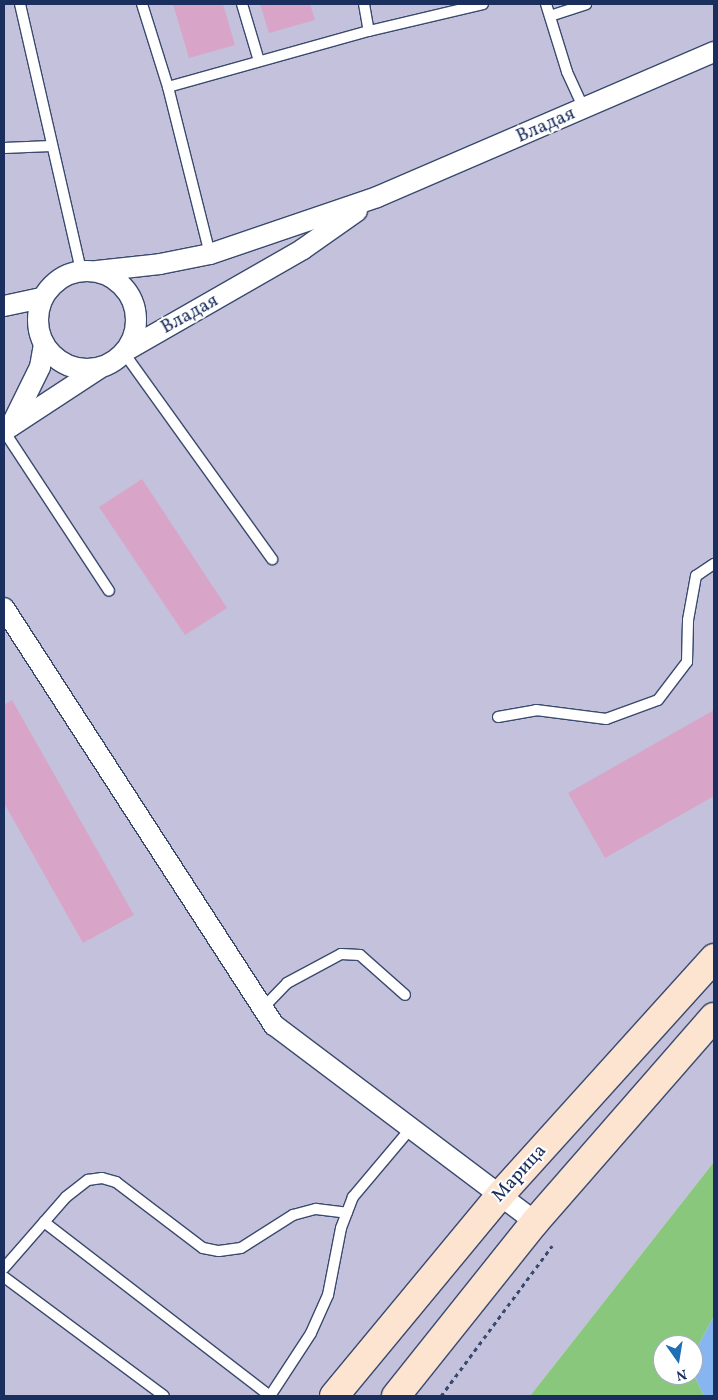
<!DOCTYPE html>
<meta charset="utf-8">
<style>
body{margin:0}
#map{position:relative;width:718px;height:1400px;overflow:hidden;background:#ece5c7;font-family:Vollkorn,serif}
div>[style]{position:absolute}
.industrial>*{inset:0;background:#c3c1db}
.green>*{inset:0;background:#89c77d}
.water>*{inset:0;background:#86b5f0}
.building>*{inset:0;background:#d8a5c8}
.path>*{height:3px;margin-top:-1.5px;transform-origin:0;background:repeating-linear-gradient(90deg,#3a4a6e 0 4px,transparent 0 8px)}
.roads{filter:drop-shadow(1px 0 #3a4a6e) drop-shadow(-1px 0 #3a4a6e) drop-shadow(0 1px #3a4a6e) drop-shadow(0 -1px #3a4a6e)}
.lane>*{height:10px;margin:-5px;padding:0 5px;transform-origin:5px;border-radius:5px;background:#fff}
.street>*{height:20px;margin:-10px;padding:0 10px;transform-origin:10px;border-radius:10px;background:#fff}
.street>.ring{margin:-10px;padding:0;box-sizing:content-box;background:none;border:20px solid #fff;border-radius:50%}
.secondary>*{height:28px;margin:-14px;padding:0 14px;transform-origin:14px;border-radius:14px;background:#fde4d1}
span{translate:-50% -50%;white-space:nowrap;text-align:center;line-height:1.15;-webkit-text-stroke:4px #fff;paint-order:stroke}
.street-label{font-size:19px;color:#1b2f5e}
.frame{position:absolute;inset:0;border:5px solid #1b2f5e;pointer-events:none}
.north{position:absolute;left:653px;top:1335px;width:50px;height:50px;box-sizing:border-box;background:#fff;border:1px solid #a4acbf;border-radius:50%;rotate:167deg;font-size:14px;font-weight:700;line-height:20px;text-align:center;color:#1b2f5e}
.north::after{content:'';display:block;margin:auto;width:18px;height:22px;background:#1f6fb2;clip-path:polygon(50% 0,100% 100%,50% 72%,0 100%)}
</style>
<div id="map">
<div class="industrial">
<div style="clip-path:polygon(4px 4px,714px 4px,714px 1162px,530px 1396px,4px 1396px)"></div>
</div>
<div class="green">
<div style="clip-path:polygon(evenodd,714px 1162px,714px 1316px,697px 1348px,696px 1360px,695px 1377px,704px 1396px,530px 1396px,714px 1162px,663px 1345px,693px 1345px,693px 1375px,663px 1375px,663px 1345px)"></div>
</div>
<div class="water">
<div style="clip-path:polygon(714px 1316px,714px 1396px,704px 1396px,695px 1377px,696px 1360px,697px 1348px)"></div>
</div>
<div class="building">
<div style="clip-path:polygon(173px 4px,223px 4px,235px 45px,189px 58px)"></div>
<div style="clip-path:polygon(260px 4px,310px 4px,315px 20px,269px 33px)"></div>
<div style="clip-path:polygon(142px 479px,227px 608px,185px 635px,99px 507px)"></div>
<div style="clip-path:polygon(12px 700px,134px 915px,83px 943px,4px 803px,4px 705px)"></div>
<div style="clip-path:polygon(714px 710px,714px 796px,605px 858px,568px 793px)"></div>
</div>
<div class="path">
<div style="left:441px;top:1396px;width:187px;rotate:-53.5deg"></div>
</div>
<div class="roads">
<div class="lane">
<div style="left:20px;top:4px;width:273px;rotate:77.1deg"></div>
<div style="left:142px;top:4px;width:87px;rotate:72.6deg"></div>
<div style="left:168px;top:87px;width:172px;rotate:75.9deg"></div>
<div style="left:242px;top:4px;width:59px;rotate:73.4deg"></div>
<div style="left:364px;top:4px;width:27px;rotate:80deg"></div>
<div style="left:546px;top:4px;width:71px;rotate:72.8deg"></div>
<div style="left:567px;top:72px;width:41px;rotate:65.3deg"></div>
<div style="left:550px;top:16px;width:38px;rotate:-18deg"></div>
<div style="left:168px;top:87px;width:209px;rotate:-15.6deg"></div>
<div style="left:369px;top:31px;width:117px;rotate:-13.3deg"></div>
<div style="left:4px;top:148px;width:47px;rotate:-2.4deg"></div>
<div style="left:124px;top:353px;width:254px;rotate:54.3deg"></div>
<div style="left:4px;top:431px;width:191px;rotate:56.7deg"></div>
<div style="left:498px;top:717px;width:39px;rotate:-10deg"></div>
<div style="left:536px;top:710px;width:71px;rotate:7.3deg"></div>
<div style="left:606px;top:719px;width:55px;rotate:-20.1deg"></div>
<div style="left:658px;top:700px;width:48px;rotate:-52.7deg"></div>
<div style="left:687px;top:662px;width:42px;rotate:-88.6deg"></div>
<div style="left:688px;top:620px;width:45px;rotate:-79.7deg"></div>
<div style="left:696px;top:576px;width:22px;rotate:-34deg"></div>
<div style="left:262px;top:1009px;width:36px;rotate:-46deg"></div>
<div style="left:287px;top:983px;width:61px;rotate:-28.2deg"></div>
<div style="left:341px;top:954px;width:19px;rotate:3deg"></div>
<div style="left:360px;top:955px;width:60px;rotate:41.6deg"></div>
<div style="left:44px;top:1222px;width:285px;rotate:37.6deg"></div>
<div style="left:4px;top:1268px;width:94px;rotate:-48.9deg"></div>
<div style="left:66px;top:1197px;width:28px;rotate:-38deg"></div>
<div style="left:88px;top:1180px;width:14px;rotate:-8deg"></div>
<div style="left:102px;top:1178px;width:15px;rotate:16deg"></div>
<div style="left:116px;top:1182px;width:109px;rotate:37.2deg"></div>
<div style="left:203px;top:1248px;width:16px;rotate:11deg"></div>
<div style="left:219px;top:1251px;width:22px;rotate:-8deg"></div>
<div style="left:241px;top:1248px;width:62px;rotate:-32.4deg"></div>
<div style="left:293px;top:1215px;width:24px;rotate:-15deg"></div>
<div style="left:316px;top:1209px;width:31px;rotate:7deg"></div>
<div style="left:4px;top:1277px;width:199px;rotate:36.6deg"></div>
<div style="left:270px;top:1396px;width:75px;rotate:-56.9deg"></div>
<div style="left:311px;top:1333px;width:42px;rotate:-65.9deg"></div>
<div style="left:328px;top:1295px;width:68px;rotate:-79deg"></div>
<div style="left:341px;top:1228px;width:33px;rotate:-69deg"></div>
<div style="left:353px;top:1197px;width:92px;rotate:-49.9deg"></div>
</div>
<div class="street">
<div class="ring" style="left:38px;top:271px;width:78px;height:78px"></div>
<div style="left:97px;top:271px;width:63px;rotate:-6.3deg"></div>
<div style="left:160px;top:264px;width:51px;rotate:-11.3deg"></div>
<div style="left:210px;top:254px;width:176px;rotate:-18.8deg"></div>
<div style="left:377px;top:197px;width:367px;rotate:-23.3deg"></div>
<div style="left:4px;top:306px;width:39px;rotate:-12deg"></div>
<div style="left:127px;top:350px;width:203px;rotate:-29.8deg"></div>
<div style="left:303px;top:249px;width:66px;rotate:-35.1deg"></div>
<div style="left:11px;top:426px;width:66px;rotate:-63.8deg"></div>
<div style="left:40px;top:367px;width:22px;rotate:-80deg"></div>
<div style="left:4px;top:431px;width:115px;rotate:-33.3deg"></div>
<div style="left:4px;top:608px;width:497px;rotate:57.1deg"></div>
<div style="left:274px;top:1025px;width:327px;rotate:37deg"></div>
</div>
<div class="secondary">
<div style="left:334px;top:1396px;width:262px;rotate:-50.4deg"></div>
<div style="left:501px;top:1194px;width:318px;rotate:-47.9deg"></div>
<div style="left:396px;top:1396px;width:223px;rotate:-51.4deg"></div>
<div style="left:535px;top:1222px;width:272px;rotate:-48.9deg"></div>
</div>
</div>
<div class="street-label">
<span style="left:546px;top:126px;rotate:-24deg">Владая</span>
<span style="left:190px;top:315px;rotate:-29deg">Владая</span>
<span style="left:520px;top:1174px;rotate:-48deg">Марица</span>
</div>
<div class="frame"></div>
<div class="north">N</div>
</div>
